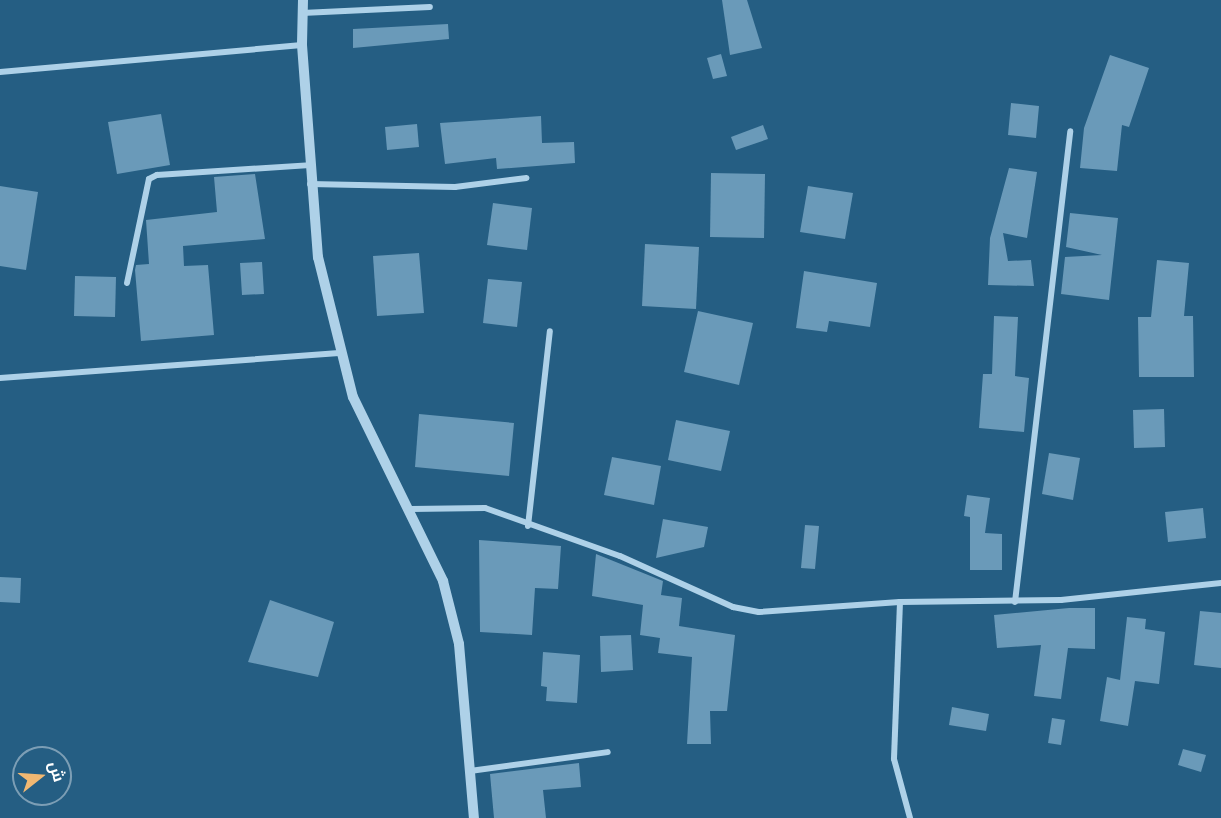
<!DOCTYPE html>
<meta charset="utf-8">
<style>
body{margin:0}
#map{position:relative;width:1221px;height:818px;overflow:hidden;background:#255e83;font-family:"PT Sans",Cairo,sans-serif}
div>[style]{position:absolute}
.building>*{inset:0;background:#6a9ab9}
.minor>*{height:6px;margin:-3px;padding:0 3px;transform-origin:3px;border-radius:3px;background:#aed1e8}
.tertiary>*{height:10px;margin:-5px;padding:0 5px;transform-origin:5px;border-radius:5px;background:#aed1e8}
span{translate:-50% -50%;white-space:nowrap;text-align:center;line-height:1.15;-webkit-text-stroke:5px #255e83;paint-order:stroke}
.north{position:absolute;left:12px;top:746px;width:60px;height:60px;box-sizing:border-box;background:#255e83;border:2px solid #7c9eb5;border-radius:50%;rotate:73deg;font-size:16px;font-weight:700;line-height:24px;text-align:center;color:#fff}
.north::after{content:'';display:block;margin:auto;width:21px;height:27px;background:#f1b872;clip-path:polygon(50% 0,100% 100%,50% 72%,0 100%)}
</style>
<div id="map">
<div class="building">
<div style="clip-path:polygon(722px 0,747px 0,762px 48px,730px 55px)"></div>
<div style="clip-path:polygon(448px 24px,449px 39px,353px 48px,353px 29px)"></div>
<div style="clip-path:polygon(721px 54px,727px 76px,713px 79px,707px 58px)"></div>
<div style="clip-path:polygon(1110px 55px,1149px 68px,1129px 127px,1122px 125px,1117px 171px,1080px 168px,1084px 128px)"></div>
<div style="clip-path:polygon(1011px 103px,1039px 106px,1036px 138px,1008px 135px)"></div>
<div style="clip-path:polygon(161px 114px,170px 165px,117px 174px,108px 122px)"></div>
<div style="clip-path:polygon(541px 116px,542px 143px,574px 142px,575px 163px,497px 169px,496px 158px,445px 164px,440px 123px)"></div>
<div style="clip-path:polygon(417px 124px,419px 147px,387px 150px,385px 127px)"></div>
<div style="clip-path:polygon(763px 125px,768px 139px,736px 150px,731px 137px)"></div>
<div style="clip-path:polygon(1009px 168px,1037px 172px,1027px 238px,1003px 233px,1008px 261px,1031px 260px,1034px 286px,988px 285px,990px 238px)"></div>
<div style="clip-path:polygon(711px 173px,765px 174px,764px 238px,710px 237px)"></div>
<div style="clip-path:polygon(255px 174px,265px 239px,183px 246px,184px 266px,208px 265px,214px 335px,141px 341px,135px 270px,136px 265px,149px 264px,146px 220px,217px 212px,214px 177px)"></div>
<div style="clip-path:polygon(0 186px,38px 192px,26px 270px,0 266px)"></div>
<div style="clip-path:polygon(808px 186px,853px 193px,845px 239px,800px 232px)"></div>
<div style="clip-path:polygon(493px 203px,532px 208px,527px 250px,487px 245px)"></div>
<div style="clip-path:polygon(1070px 213px,1118px 218px,1109px 300px,1061px 294px,1065px 257px,1102px 255px,1066px 247px)"></div>
<div style="clip-path:polygon(645px 244px,699px 247px,696px 309px,642px 306px)"></div>
<div style="clip-path:polygon(419px 253px,424px 313px,377px 316px,373px 256px)"></div>
<div style="clip-path:polygon(1157px 260px,1189px 263px,1184px 316px,1193px 316px,1194px 377px,1139px 377px,1138px 317px,1151px 317px)"></div>
<div style="clip-path:polygon(262px 262px,264px 294px,242px 295px,240px 263px)"></div>
<div style="clip-path:polygon(804px 271px,877px 283px,870px 327px,829px 321px,827px 332px,796px 328px)"></div>
<div style="clip-path:polygon(75px 276px,116px 277px,115px 317px,74px 316px)"></div>
<div style="clip-path:polygon(488px 279px,522px 282px,517px 327px,483px 323px)"></div>
<div style="clip-path:polygon(698px 311px,753px 323px,739px 385px,684px 372px)"></div>
<div style="clip-path:polygon(994px 316px,1018px 317px,1015px 376px,1029px 378px,1024px 432px,979px 428px,983px 374px,992px 374px)"></div>
<div style="clip-path:polygon(1164px 409px,1165px 447px,1134px 448px,1133px 410px)"></div>
<div style="clip-path:polygon(419px 414px,514px 423px,509px 476px,415px 467px)"></div>
<div style="clip-path:polygon(676px 420px,730px 431px,721px 471px,668px 460px)"></div>
<div style="clip-path:polygon(1049px 453px,1080px 458px,1073px 500px,1042px 494px)"></div>
<div style="clip-path:polygon(612px 457px,661px 466px,654px 505px,604px 495px)"></div>
<div style="clip-path:polygon(967px 495px,990px 498px,985px 533px,1002px 534px,1002px 570px,970px 570px,970px 517px,964px 516px)"></div>
<div style="clip-path:polygon(1203px 508px,1206px 538px,1168px 542px,1165px 512px)"></div>
<div style="clip-path:polygon(663px 519px,708px 527px,704px 547px,656px 558px)"></div>
<div style="clip-path:polygon(805px 525px,819px 526px,815px 569px,801px 568px)"></div>
<div style="clip-path:polygon(479px 540px,561px 546px,558px 589px,535px 588px,532px 635px,480px 632px)"></div>
<div style="clip-path:polygon(596px 554px,663px 581px,661px 595px,682px 598px,679px 626px,735px 635px,727px 711px,710px 711px,711px 744px,687px 744px,692px 657px,658px 653px,660px 638px,640px 635px,643px 605px,592px 596px)"></div>
<div style="clip-path:polygon(0 577px,21px 578px,20px 603px,0 602px)"></div>
<div style="clip-path:polygon(270px 600px,334px 622px,318px 677px,248px 662px)"></div>
<div style="clip-path:polygon(1069px 608px,1095px 608px,1095px 649px,1068px 648px,1061px 699px,1034px 696px,1041px 645px,997px 648px,994px 615px)"></div>
<div style="clip-path:polygon(1200px 611px,1221px 613px,1221px 668px,1194px 665px)"></div>
<div style="clip-path:polygon(1127px 617px,1146px 619px,1145px 629px,1165px 632px,1159px 684px,1135px 681px,1128px 726px,1100px 721px,1107px 677px,1120px 680px)"></div>
<div style="clip-path:polygon(631px 635px,633px 670px,601px 672px,600px 636px)"></div>
<div style="clip-path:polygon(543px 652px,580px 655px,577px 703px,546px 701px,547px 687px,541px 686px)"></div>
<div style="clip-path:polygon(952px 707px,989px 714px,986px 731px,949px 725px)"></div>
<div style="clip-path:polygon(1052px 718px,1065px 720px,1061px 745px,1048px 743px)"></div>
<div style="clip-path:polygon(1183px 749px,1206px 755px,1201px 772px,1178px 765px)"></div>
<div style="clip-path:polygon(579px 763px,581px 787px,543px 790px,546px 818px,494px 818px,490px 774px)"></div>
</div>
<div class="minor">
<div style="left:302px;top:13px;width:128px;rotate:-2.7deg"></div>
<div style="left:0;top:72px;width:303px;rotate:-5.1deg"></div>
<div style="left:310px;top:184px;width:145px;rotate:1.2deg"></div>
<div style="left:455px;top:187px;width:72px;rotate:-7.2deg"></div>
<div style="left:127px;top:283px;width:106px;rotate:-78.1deg"></div>
<div style="left:149px;top:179px;width:9px;rotate:-27deg"></div>
<div style="left:157px;top:175px;width:153px;rotate:-3.7deg"></div>
<div style="left:0;top:378px;width:340px;rotate:-4.2deg"></div>
<div style="left:411px;top:509px;width:74px;rotate:-0.8deg"></div>
<div style="left:485px;top:508px;width:143px;rotate:19.6deg"></div>
<div style="left:620px;top:556px;width:124px;rotate:24.3deg"></div>
<div style="left:733px;top:607px;width:26px;rotate:11deg"></div>
<div style="left:759px;top:612px;width:141px;rotate:-4.1deg"></div>
<div style="left:900px;top:602px;width:161px;rotate:-0.7deg"></div>
<div style="left:1061px;top:600px;width:161px;rotate:-6.1deg"></div>
<div style="left:528px;top:526px;width:196px;rotate:-83.6deg"></div>
<div style="left:900px;top:602px;width:157px;rotate:92.2deg"></div>
<div style="left:894px;top:759px;width:61px;rotate:74.8deg"></div>
<div style="left:1015px;top:602px;width:474px;rotate:-83.3deg"></div>
<div style="left:470px;top:771px;width:139px;rotate:-7.8deg"></div>
</div>
<div class="tertiary">
<div style="left:303px;top:0;width:45px;rotate:91.3deg"></div>
<div style="left:302px;top:45px;width:213px;rotate:85.7deg"></div>
<div style="left:318px;top:257px;width:144px;rotate:76deg"></div>
<div style="left:353px;top:397px;width:205px;rotate:63.9deg"></div>
<div style="left:443px;top:581px;width:65px;rotate:75.7deg"></div>
<div style="left:459px;top:644px;width:175px;rotate:85.1deg"></div>
</div>
<div class="north">ش</div>
</div>
